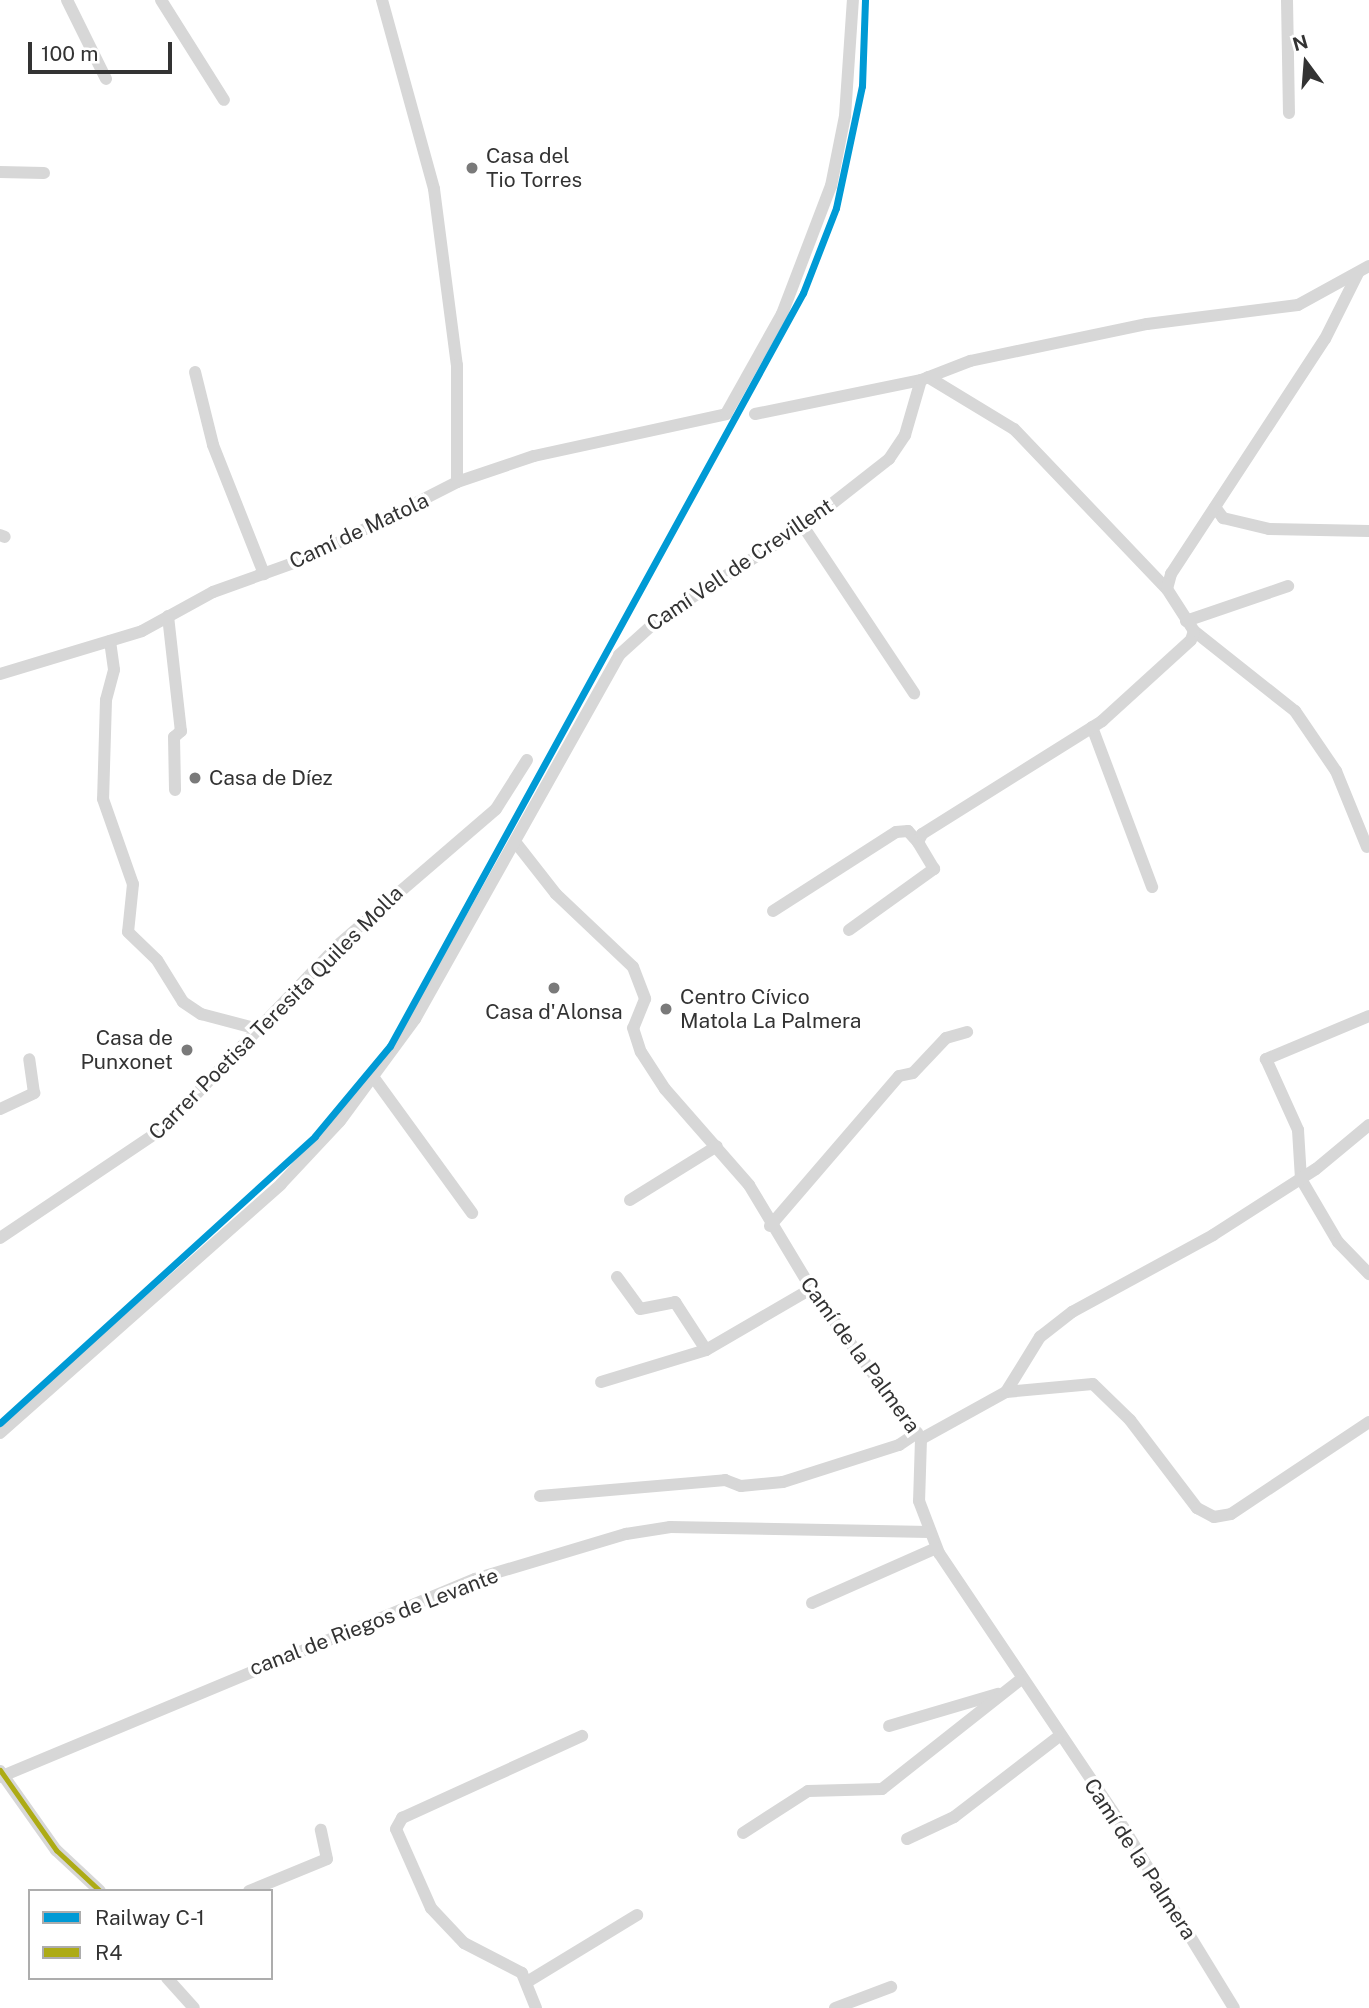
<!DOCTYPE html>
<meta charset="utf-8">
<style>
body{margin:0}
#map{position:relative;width:1369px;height:2008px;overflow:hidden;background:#fff;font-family:"Public Sans",sans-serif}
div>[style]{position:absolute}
.minor>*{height:12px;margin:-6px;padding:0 6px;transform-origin:6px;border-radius:6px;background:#d7d7d7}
.bus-1>*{height:5px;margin:-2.5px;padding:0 2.5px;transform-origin:2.5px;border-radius:2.5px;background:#adab15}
.rail-1>*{height:7px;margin:-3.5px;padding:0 3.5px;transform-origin:3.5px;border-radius:3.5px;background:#009ad5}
.dots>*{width:19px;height:19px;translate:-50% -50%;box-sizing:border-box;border:4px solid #fff;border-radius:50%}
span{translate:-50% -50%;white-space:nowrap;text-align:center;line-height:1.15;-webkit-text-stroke:7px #fff;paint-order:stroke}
.poi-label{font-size:21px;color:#333}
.left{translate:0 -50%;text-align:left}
.right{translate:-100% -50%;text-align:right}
.street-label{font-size:21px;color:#333}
.legend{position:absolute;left:28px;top:1889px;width:245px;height:91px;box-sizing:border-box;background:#fff;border:2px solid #adadad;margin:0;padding:9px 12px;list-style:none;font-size:21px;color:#333}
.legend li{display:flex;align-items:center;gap:14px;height:35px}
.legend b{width:35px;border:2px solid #adadad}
.north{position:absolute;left:1271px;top:28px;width:70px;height:70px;-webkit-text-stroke:5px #fff;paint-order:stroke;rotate:344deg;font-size:19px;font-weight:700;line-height:28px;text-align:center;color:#333}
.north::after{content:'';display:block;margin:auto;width:24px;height:32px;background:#333;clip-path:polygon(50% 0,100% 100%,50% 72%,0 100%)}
.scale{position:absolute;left:28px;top:42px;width:144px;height:32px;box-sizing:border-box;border:4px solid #333;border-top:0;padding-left:9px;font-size:21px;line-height:24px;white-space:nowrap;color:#333;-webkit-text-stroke:5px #fff;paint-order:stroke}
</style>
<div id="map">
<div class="minor">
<div style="left:67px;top:0;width:88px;rotate:63.7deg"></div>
<div style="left:161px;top:0;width:118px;rotate:57.8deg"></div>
<div style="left:382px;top:0;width:196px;rotate:74.6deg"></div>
<div style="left:434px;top:189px;width:177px;rotate:82.6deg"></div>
<div style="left:457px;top:365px;width:117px;rotate:90deg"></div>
<div style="left:1287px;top:0;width:113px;rotate:89deg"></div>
<div style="left:0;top:172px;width:44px;rotate:1.3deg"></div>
<div style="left:195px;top:372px;width:75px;rotate:76.1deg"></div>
<div style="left:213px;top:445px;width:139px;rotate:68.4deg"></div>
<div style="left:928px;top:377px;width:100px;rotate:31.2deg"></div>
<div style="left:1014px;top:429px;width:221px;rotate:46.3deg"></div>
<div style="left:755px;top:414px;width:169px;rotate:-11.6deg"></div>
<div style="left:1215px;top:507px;width:14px;rotate:54deg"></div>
<div style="left:1223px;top:518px;width:47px;rotate:13.4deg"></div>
<div style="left:1269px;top:529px;width:100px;rotate:1.1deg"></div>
<div style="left:803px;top:526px;width:201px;rotate:56.4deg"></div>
<div style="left:0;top:535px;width:5px;rotate:22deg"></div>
<div style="left:168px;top:616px;width:116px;rotate:83.6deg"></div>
<div style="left:181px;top:731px;width:9px;rotate:139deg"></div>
<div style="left:174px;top:737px;width:53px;rotate:88.9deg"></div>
<div style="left:1186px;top:621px;width:108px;rotate:-18.9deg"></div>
<div style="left:1194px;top:631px;width:129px;rotate:38.4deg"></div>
<div style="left:1295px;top:711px;width:73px;rotate:55.7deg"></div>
<div style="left:1336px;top:771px;width:82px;rotate:67.8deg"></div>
<div style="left:110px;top:641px;width:29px;rotate:82deg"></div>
<div style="left:114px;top:670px;width:31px;rotate:105deg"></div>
<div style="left:106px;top:700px;width:99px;rotate:91.7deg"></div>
<div style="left:103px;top:799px;width:90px;rotate:70.6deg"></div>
<div style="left:133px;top:884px;width:48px;rotate:95.9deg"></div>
<div style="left:128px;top:932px;width:40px;rotate:44deg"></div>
<div style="left:157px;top:960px;width:49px;rotate:58.2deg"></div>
<div style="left:183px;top:1002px;width:22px;rotate:34deg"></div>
<div style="left:201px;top:1014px;width:59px;rotate:14.7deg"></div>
<div style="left:0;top:674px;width:148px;rotate:-16.8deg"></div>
<div style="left:142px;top:631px;width:81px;rotate:-28.8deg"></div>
<div style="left:213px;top:592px;width:103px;rotate:-19.8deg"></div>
<div style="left:310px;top:557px;width:165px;rotate:-27deg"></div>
<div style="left:457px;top:482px;width:81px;rotate:-18.7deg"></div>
<div style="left:534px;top:456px;width:197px;rotate:-12.3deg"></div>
<div style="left:726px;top:414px;width:115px;rotate:-60.8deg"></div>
<div style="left:782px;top:314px;width:137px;rotate:-69.1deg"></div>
<div style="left:831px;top:186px;width:71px;rotate:-78.7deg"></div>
<div style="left:845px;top:116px;width:116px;rotate:-86.1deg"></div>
<div style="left:1092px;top:727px;width:171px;rotate:69.4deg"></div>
<div style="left:516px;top:843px;width:65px;rotate:51.9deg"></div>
<div style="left:556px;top:894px;width:106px;rotate:43.5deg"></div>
<div style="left:633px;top:967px;width:34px;rotate:69deg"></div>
<div style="left:645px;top:999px;width:31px;rotate:112deg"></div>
<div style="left:633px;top:1028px;width:25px;rotate:72deg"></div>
<div style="left:641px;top:1052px;width:44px;rotate:57deg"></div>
<div style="left:665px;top:1089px;width:128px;rotate:48.8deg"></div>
<div style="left:749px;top:1185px;width:128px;rotate:59deg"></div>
<div style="left:815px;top:1295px;width:179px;rotate:53.6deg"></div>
<div style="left:921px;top:1439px;width:62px;rotate:91.8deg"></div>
<div style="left:919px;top:1501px;width:56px;rotate:69deg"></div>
<div style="left:939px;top:1553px;width:330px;rotate:56.1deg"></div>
<div style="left:1123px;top:1827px;width:212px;rotate:58.5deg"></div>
<div style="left:773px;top:911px;width:146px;rotate:-32.7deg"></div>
<div style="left:896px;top:832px;width:12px;rotate:-5deg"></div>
<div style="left:908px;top:831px;width:15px;rotate:48deg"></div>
<div style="left:849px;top:930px;width:105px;rotate:-35.7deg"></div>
<div style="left:934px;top:869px;width:31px;rotate:-121deg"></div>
<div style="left:918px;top:842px;width:9px;rotate:-63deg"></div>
<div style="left:922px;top:834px;width:213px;rotate:-32.1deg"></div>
<div style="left:1102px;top:721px;width:120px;rotate:-42.3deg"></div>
<div style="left:1191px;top:640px;width:9px;rotate:-72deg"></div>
<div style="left:1194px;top:631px;width:50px;rotate:-122.7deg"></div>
<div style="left:1167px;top:589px;width:16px;rotate:-75deg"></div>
<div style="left:1171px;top:574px;width:281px;rotate:-56.8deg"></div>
<div style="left:1325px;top:339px;width:74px;rotate:-63.4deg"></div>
<div style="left:1369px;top:1016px;width:112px;rotate:157.3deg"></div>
<div style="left:1266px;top:1059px;width:78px;rotate:65.7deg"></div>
<div style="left:1298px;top:1130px;width:49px;rotate:86.5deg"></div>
<div style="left:1301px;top:1179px;width:73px;rotate:59.6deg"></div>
<div style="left:1338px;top:1242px;width:45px;rotate:45.9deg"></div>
<div style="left:374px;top:1078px;width:167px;rotate:54deg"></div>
<div style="left:0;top:1109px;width:38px;rotate:-25deg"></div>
<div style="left:34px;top:1093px;width:34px;rotate:-98deg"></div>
<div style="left:630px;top:1200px;width:102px;rotate:-31.8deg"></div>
<div style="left:770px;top:1226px;width:198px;rotate:-49.3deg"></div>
<div style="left:899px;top:1076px;width:14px;rotate:-12deg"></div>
<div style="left:913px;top:1073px;width:48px;rotate:-46.7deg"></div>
<div style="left:946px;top:1038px;width:22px;rotate:-16deg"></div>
<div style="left:0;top:1238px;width:197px;rotate:-33.9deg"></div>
<div style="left:164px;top:1128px;width:253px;rotate:-46.4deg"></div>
<div style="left:338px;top:945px;width:208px;rotate:-40.7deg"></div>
<div style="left:496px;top:809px;width:58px;rotate:-57.7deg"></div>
<div style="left:617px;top:1277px;width:39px;rotate:54deg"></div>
<div style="left:640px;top:1309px;width:36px;rotate:-11deg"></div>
<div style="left:675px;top:1302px;width:57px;rotate:57.1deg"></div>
<div style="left:601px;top:1382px;width:110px;rotate:-16.9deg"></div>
<div style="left:706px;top:1350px;width:121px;rotate:-30.2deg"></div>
<div style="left:1006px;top:1392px;width:87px;rotate:-5.3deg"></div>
<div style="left:1093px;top:1384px;width:52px;rotate:44.2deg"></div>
<div style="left:1130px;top:1420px;width:111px;rotate:52.7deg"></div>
<div style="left:1197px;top:1508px;width:19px;rotate:28deg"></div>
<div style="left:1214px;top:1517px;width:17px;rotate:-10deg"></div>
<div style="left:1231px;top:1514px;width:166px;rotate:-33.7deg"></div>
<div style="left:0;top:1433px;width:375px;rotate:-41.5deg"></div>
<div style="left:281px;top:1184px;width:86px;rotate:-46.9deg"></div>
<div style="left:340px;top:1121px;width:127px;rotate:-53.7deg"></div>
<div style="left:415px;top:1019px;width:417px;rotate:-60.7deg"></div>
<div style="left:619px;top:655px;width:55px;rotate:-42.1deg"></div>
<div style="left:660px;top:618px;width:167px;rotate:-32.6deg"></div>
<div style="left:801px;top:528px;width:112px;rotate:-38.1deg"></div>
<div style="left:889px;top:459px;width:29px;rotate:-56deg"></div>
<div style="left:905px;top:435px;width:57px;rotate:-73.8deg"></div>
<div style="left:921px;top:380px;width:53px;rotate:-21.2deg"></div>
<div style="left:970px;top:361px;width:181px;rotate:-11.8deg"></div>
<div style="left:1147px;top:324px;width:152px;rotate:-7.2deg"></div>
<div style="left:1298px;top:305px;width:81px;rotate:-28.8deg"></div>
<div style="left:921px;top:1439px;width:97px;rotate:-28.9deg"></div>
<div style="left:1006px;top:1392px;width:65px;rotate:-58.3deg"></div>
<div style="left:1040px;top:1337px;width:41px;rotate:-38deg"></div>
<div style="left:1072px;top:1312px;width:161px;rotate:-28.6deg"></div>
<div style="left:1213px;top:1235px;width:122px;rotate:-32.7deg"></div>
<div style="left:1316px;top:1169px;width:69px;rotate:-39.7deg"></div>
<div style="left:540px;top:1496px;width:186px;rotate:-4.9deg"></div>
<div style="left:725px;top:1480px;width:17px;rotate:21deg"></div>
<div style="left:741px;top:1486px;width:42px;rotate:-5.4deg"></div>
<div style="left:783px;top:1482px;width:122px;rotate:-17.7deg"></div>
<div style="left:899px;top:1445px;width:22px;rotate:-34deg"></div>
<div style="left:812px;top:1603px;width:136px;rotate:-23.9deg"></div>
<div style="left:889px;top:1726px;width:114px;rotate:-16.4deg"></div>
<div style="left:0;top:1771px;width:97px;rotate:54.7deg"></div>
<div style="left:56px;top:1850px;width:60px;rotate:43deg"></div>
<div style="left:0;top:1777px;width:515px;rotate:-22.63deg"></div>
<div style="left:475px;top:1579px;width:158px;rotate:-16.6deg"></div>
<div style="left:626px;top:1534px;width:45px;rotate:-9deg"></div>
<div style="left:670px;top:1527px;width:259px;rotate:1.1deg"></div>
<div style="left:743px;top:1833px;width:77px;rotate:-32.9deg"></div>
<div style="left:808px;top:1791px;width:74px;rotate:-1.5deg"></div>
<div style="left:882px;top:1789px;width:176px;rotate:-38.3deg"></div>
<div style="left:907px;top:1839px;width:52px;rotate:-25.1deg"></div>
<div style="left:954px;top:1817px;width:130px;rotate:-37.5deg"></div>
<div style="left:249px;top:1891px;width:84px;rotate:-22.3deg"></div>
<div style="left:327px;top:1859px;width:30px;rotate:-102deg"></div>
<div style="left:167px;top:1978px;width:40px;rotate:48deg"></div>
<div style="left:527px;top:1982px;width:129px;rotate:-31.3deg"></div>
<div style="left:536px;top:2008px;width:38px;rotate:-112deg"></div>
<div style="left:522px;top:1973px;width:65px;rotate:-152.7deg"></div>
<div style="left:464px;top:1943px;width:48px;rotate:-133.3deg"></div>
<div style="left:431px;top:1908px;width:86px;rotate:-113.9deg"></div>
<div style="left:396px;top:1829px;width:13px;rotate:-61deg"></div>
<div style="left:402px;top:1818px;width:198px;rotate:-24.5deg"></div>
<div style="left:835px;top:2008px;width:60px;rotate:-20.6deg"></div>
</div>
<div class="bus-1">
<div style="left:0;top:1770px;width:98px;rotate:55deg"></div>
<div style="left:56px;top:1850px;width:60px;rotate:43deg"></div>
</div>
<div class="rail-1">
<div style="left:0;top:1423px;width:426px;rotate:-42.3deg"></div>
<div style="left:315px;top:1136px;width:117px;rotate:-50.2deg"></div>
<div style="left:390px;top:1046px;width:859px;rotate:-61.26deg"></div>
<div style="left:803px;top:293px;width:91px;rotate:-68.8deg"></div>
<div style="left:836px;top:208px;width:125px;rotate:-78deg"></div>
<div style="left:862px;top:86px;width:86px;rotate:-88deg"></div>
</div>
<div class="dots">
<div style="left:472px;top:168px;background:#7a7a7a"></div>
<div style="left:195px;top:778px;background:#7a7a7a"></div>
<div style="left:554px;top:988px;background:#7a7a7a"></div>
<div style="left:666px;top:1009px;background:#7a7a7a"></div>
<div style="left:187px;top:1050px;background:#7a7a7a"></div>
</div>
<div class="poi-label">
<span class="left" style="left:486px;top:168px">Casa del<br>Tio Torres</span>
<span class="left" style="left:209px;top:778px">Casa de Díez</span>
<span class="left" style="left:680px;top:1009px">Centro Cívico<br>Matola La Palmera</span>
<span style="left:554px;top:1012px">Casa d'Alonsa</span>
<span class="right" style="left:173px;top:1050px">Casa de<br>Punxonet</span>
</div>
<div class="street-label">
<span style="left:359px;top:531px;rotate:-25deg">Camí de Matola</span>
<span style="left:740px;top:565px;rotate:-34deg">Camí Vell de Crevillent</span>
<span style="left:276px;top:1013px;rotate:-45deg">Carrer Poetisa Teresita Quiles Molla</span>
<span style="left:860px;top:1355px;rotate:54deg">Camí de la Palmera</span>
<span style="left:374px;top:1622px;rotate:-21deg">canal de Riegos de Levante</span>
<span style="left:1140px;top:1859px;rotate:57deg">Camí de la Palmera</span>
</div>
<ul class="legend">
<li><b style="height:9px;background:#009ad5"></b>Railway C-1</li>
<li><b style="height:9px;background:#adab15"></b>R4</li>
</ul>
<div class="north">N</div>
<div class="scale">100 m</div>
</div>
